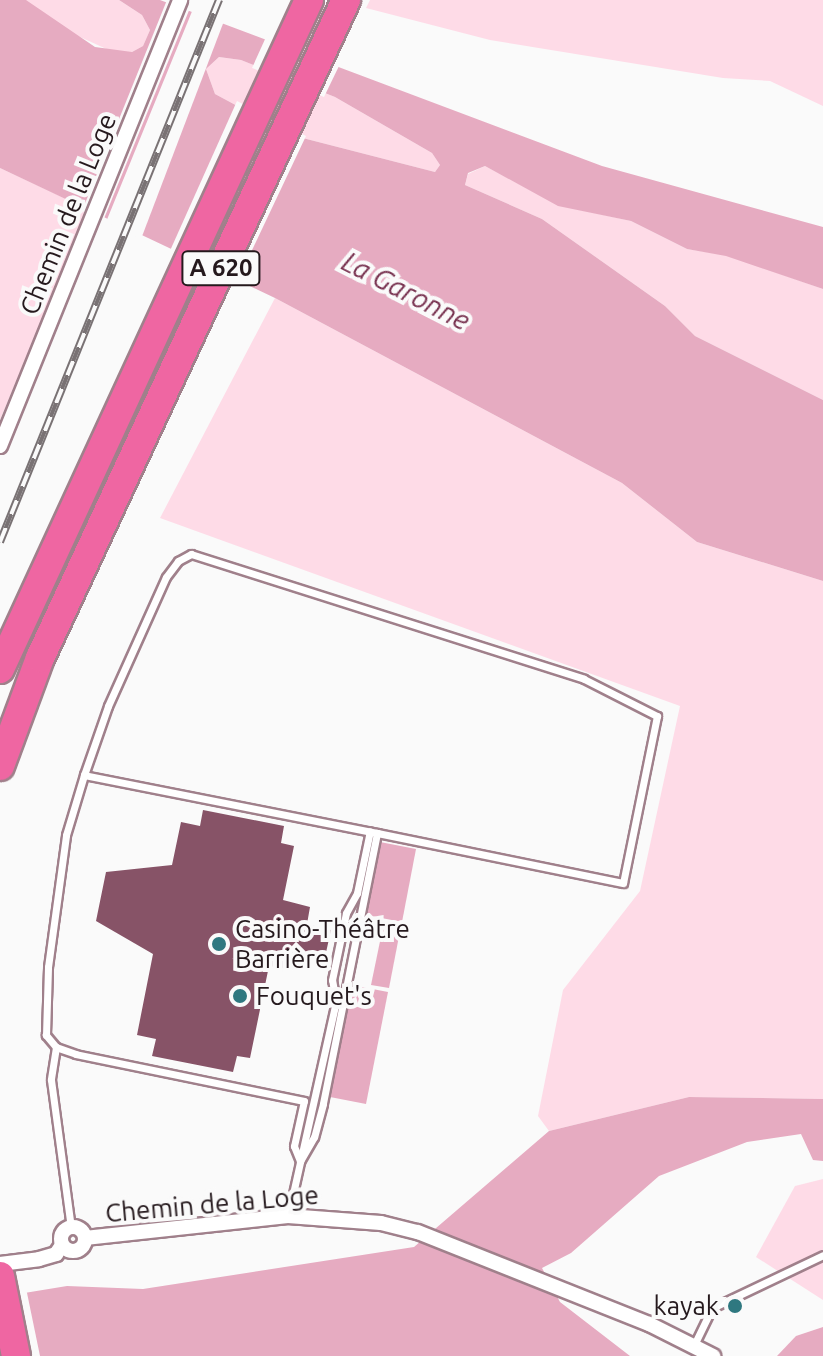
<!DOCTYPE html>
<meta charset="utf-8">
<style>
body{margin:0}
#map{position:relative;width:823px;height:1356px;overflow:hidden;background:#fafafa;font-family:Ubuntu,sans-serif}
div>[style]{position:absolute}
.green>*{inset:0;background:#fedbe7}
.water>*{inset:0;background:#e6abc1}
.pier>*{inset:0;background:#fafafa}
.building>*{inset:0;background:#875367}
.roads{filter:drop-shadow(2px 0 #a0808b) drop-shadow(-2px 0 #a0808b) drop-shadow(0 2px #a0808b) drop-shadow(0 -2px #a0808b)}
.lane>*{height:7px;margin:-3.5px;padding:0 3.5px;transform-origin:3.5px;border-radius:3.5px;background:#fff}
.street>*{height:14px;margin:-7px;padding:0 7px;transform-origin:7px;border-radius:7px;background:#fff}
.street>.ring{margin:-7px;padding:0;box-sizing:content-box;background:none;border:14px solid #fff;border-radius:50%}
.highway>*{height:28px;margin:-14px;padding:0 14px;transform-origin:14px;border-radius:14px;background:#ef66a2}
.rail>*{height:8px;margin-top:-4px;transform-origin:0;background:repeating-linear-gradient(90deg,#fafafa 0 15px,#797274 0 30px);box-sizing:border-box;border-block:2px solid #797274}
.dots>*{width:22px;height:22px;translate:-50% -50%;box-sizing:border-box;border:4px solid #fafafa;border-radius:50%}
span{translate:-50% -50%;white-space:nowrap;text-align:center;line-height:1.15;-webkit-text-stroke:8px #fafafa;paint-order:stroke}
.shield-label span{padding:2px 6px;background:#fafafa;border:2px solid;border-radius:6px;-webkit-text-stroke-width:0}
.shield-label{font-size:24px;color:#25191d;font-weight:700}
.street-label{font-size:26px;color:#25191d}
.poi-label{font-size:26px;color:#25191d}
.left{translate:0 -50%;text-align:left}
.right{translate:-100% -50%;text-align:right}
.water-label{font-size:28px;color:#783250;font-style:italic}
</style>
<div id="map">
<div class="green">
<div style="clip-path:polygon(23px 0,119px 0,142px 15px,150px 30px,143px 46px,132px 52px,113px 52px,67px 31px)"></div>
<div style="clip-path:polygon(370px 0,823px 0,823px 106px,770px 81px,723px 78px,490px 40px,366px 8px)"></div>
<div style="clip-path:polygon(219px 57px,241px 60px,335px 97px,432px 153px,440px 165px,435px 172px,291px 135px,215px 94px,206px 69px)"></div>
<div style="clip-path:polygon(485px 166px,558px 205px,631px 221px,687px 249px,726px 255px,823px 289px,823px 400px,695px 336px,665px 306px,542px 219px,465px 185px,468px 174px)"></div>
<div style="clip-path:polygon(0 168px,88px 209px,0 420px)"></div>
<div style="clip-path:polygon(275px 298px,622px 483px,697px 542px,823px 581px,823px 1099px,689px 1097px,549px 1131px,538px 1116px,563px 990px,640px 891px,680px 706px,160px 518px)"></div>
<div style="clip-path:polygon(823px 1179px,823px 1300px,756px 1257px,795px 1186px)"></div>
</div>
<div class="water">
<div style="clip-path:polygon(evenodd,0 0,26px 0,95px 47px,132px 52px,143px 46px,150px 30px,142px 15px,119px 0,160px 0,602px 166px,823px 227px,823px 289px,726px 256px,687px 249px,631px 221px,558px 206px,485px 166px,468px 173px,465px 185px,542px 219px,665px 306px,695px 336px,823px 400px,823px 581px,697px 542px,622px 483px,275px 298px,0 168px,0 0,219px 57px,241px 60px,335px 97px,432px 153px,440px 165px,435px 172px,291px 135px,215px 94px,206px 69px,219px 57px)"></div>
<div style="clip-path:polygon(380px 842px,416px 849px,402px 922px,366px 915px)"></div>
<div style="clip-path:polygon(384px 922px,401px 926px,389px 988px,371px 985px)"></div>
<div style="clip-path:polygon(352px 985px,388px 992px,366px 1104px,330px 1097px)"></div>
<div style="clip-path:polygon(689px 1097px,823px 1099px,823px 1161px,813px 1160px,801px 1134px,747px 1142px,659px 1176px,571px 1253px,542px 1268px,560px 1302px,630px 1356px,0 1356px,0 1297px,67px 1286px,143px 1289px,414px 1247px,549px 1131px)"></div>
<div style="clip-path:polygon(823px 1327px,823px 1356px,777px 1356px,796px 1336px)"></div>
</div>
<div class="pier">
<div style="clip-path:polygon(167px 0,190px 8px,103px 221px,82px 211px)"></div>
<div style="clip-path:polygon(193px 9px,224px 21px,141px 239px,106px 222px)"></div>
<div style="clip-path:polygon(266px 37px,339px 66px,324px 97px,252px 68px)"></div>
<div style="clip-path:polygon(237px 101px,306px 136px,236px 284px,169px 253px)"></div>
<div style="clip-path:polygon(26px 1288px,40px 1356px,0 1356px,0 1293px)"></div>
</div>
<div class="building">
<div style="clip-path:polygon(203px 810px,284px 826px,281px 843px,294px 846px,283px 900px,310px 907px,307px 924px,331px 930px,325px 957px,301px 952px,298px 970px,269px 966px,250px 1058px,237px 1056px,233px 1072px,152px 1056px,156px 1039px,137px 1035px,153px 954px,96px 921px,106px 872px,172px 865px,181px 822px,200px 826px)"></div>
</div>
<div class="roads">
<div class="lane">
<div style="left:84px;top:775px;width:299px;rotate:11.2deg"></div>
<div style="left:377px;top:833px;width:276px;rotate:101.3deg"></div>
<div style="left:323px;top:1104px;width:34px;rotate:105deg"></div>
<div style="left:314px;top:1137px;width:28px;rotate:120deg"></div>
<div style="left:300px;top:1161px;width:16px;rotate:-112deg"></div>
<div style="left:294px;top:1146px;width:46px;rotate:-77.5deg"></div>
<div style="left:304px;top:1101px;width:233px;rotate:-168.4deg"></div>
<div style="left:76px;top:1054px;width:21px;rotate:-161deg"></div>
<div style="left:56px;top:1047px;width:16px;rotate:-130deg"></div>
<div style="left:46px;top:1035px;width:68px;rotate:-88.3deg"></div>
<div style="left:48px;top:967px;width:133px;rotate:-82.2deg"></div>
<div style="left:66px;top:835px;width:63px;rotate:-73.3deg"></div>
<div style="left:84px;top:775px;width:73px;rotate:-70.8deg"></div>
<div style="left:108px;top:706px;width:141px;rotate:-65.8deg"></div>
<div style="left:166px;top:577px;width:20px;rotate:-53deg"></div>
<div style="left:178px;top:561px;width:15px;rotate:-28deg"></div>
<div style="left:191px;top:554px;width:412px;rotate:17.6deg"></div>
<div style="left:584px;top:679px;width:82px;rotate:26.9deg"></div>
<div style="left:657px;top:716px;width:170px;rotate:101.5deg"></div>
<div style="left:623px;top:883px;width:251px;rotate:-168.5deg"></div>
<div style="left:56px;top:1047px;width:33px;rotate:99deg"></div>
<div style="left:51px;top:1080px;width:148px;rotate:82.3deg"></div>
<div style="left:288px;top:1216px;width:219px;rotate:-77.4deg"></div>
<div style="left:336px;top:1002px;width:22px;rotate:-100deg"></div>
<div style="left:332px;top:980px;width:68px;rotate:-78.2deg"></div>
<div style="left:346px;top:913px;width:23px;rotate:-61deg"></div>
<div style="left:357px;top:893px;width:63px;rotate:-78.2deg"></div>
<div style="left:694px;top:1345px;width:41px;rotate:-64.1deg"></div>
<div style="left:712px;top:1308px;width:123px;rotate:-25.5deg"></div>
</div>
<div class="street">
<div style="left:0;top:446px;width:481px;rotate:-68deg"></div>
<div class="ring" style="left:61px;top:1227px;width:10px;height:10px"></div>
<div style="left:85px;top:1238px;width:204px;rotate:-6.2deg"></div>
<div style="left:288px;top:1216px;width:93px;rotate:4.3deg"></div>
<div style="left:381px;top:1223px;width:38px;rotate:14deg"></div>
<div style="left:418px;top:1232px;width:249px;rotate:21.7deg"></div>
<div style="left:649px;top:1324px;width:72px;rotate:26.6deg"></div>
<div style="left:0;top:1264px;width:39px;rotate:-7deg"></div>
<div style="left:39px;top:1259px;width:18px;rotate:-16deg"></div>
<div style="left:56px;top:1254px;width:11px;rotate:-56deg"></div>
</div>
<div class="highway">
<div style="left:0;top:669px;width:737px;rotate:-65.21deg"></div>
<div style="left:0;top:766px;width:115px;rotate:-69.7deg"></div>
<div style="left:40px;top:658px;width:726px;rotate:-65.06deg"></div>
<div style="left:0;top:1276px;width:82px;rotate:78.7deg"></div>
</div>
</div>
<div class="rail">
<div style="left:0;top:542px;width:585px;rotate:-68deg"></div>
</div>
<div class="dots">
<div style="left:219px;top:944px;background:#2f7880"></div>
<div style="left:240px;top:996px;background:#2f7880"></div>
<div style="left:735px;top:1306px;background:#2f7880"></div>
</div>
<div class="shield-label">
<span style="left:221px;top:268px">A 620</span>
</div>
<div class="street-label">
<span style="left:68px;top:214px;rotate:-68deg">Chemin de la Loge</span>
<span style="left:212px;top:1204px;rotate:-5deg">Chemin de la Loge</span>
</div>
<div class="poi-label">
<span class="left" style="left:235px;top:944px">Casino-Théâtre<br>Barrière</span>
<span class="left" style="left:256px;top:996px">Fouquet's</span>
<span class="right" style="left:719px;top:1306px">kayak</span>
</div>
<div class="water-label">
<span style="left:406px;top:291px;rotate:27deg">La Garonne</span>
</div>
</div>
